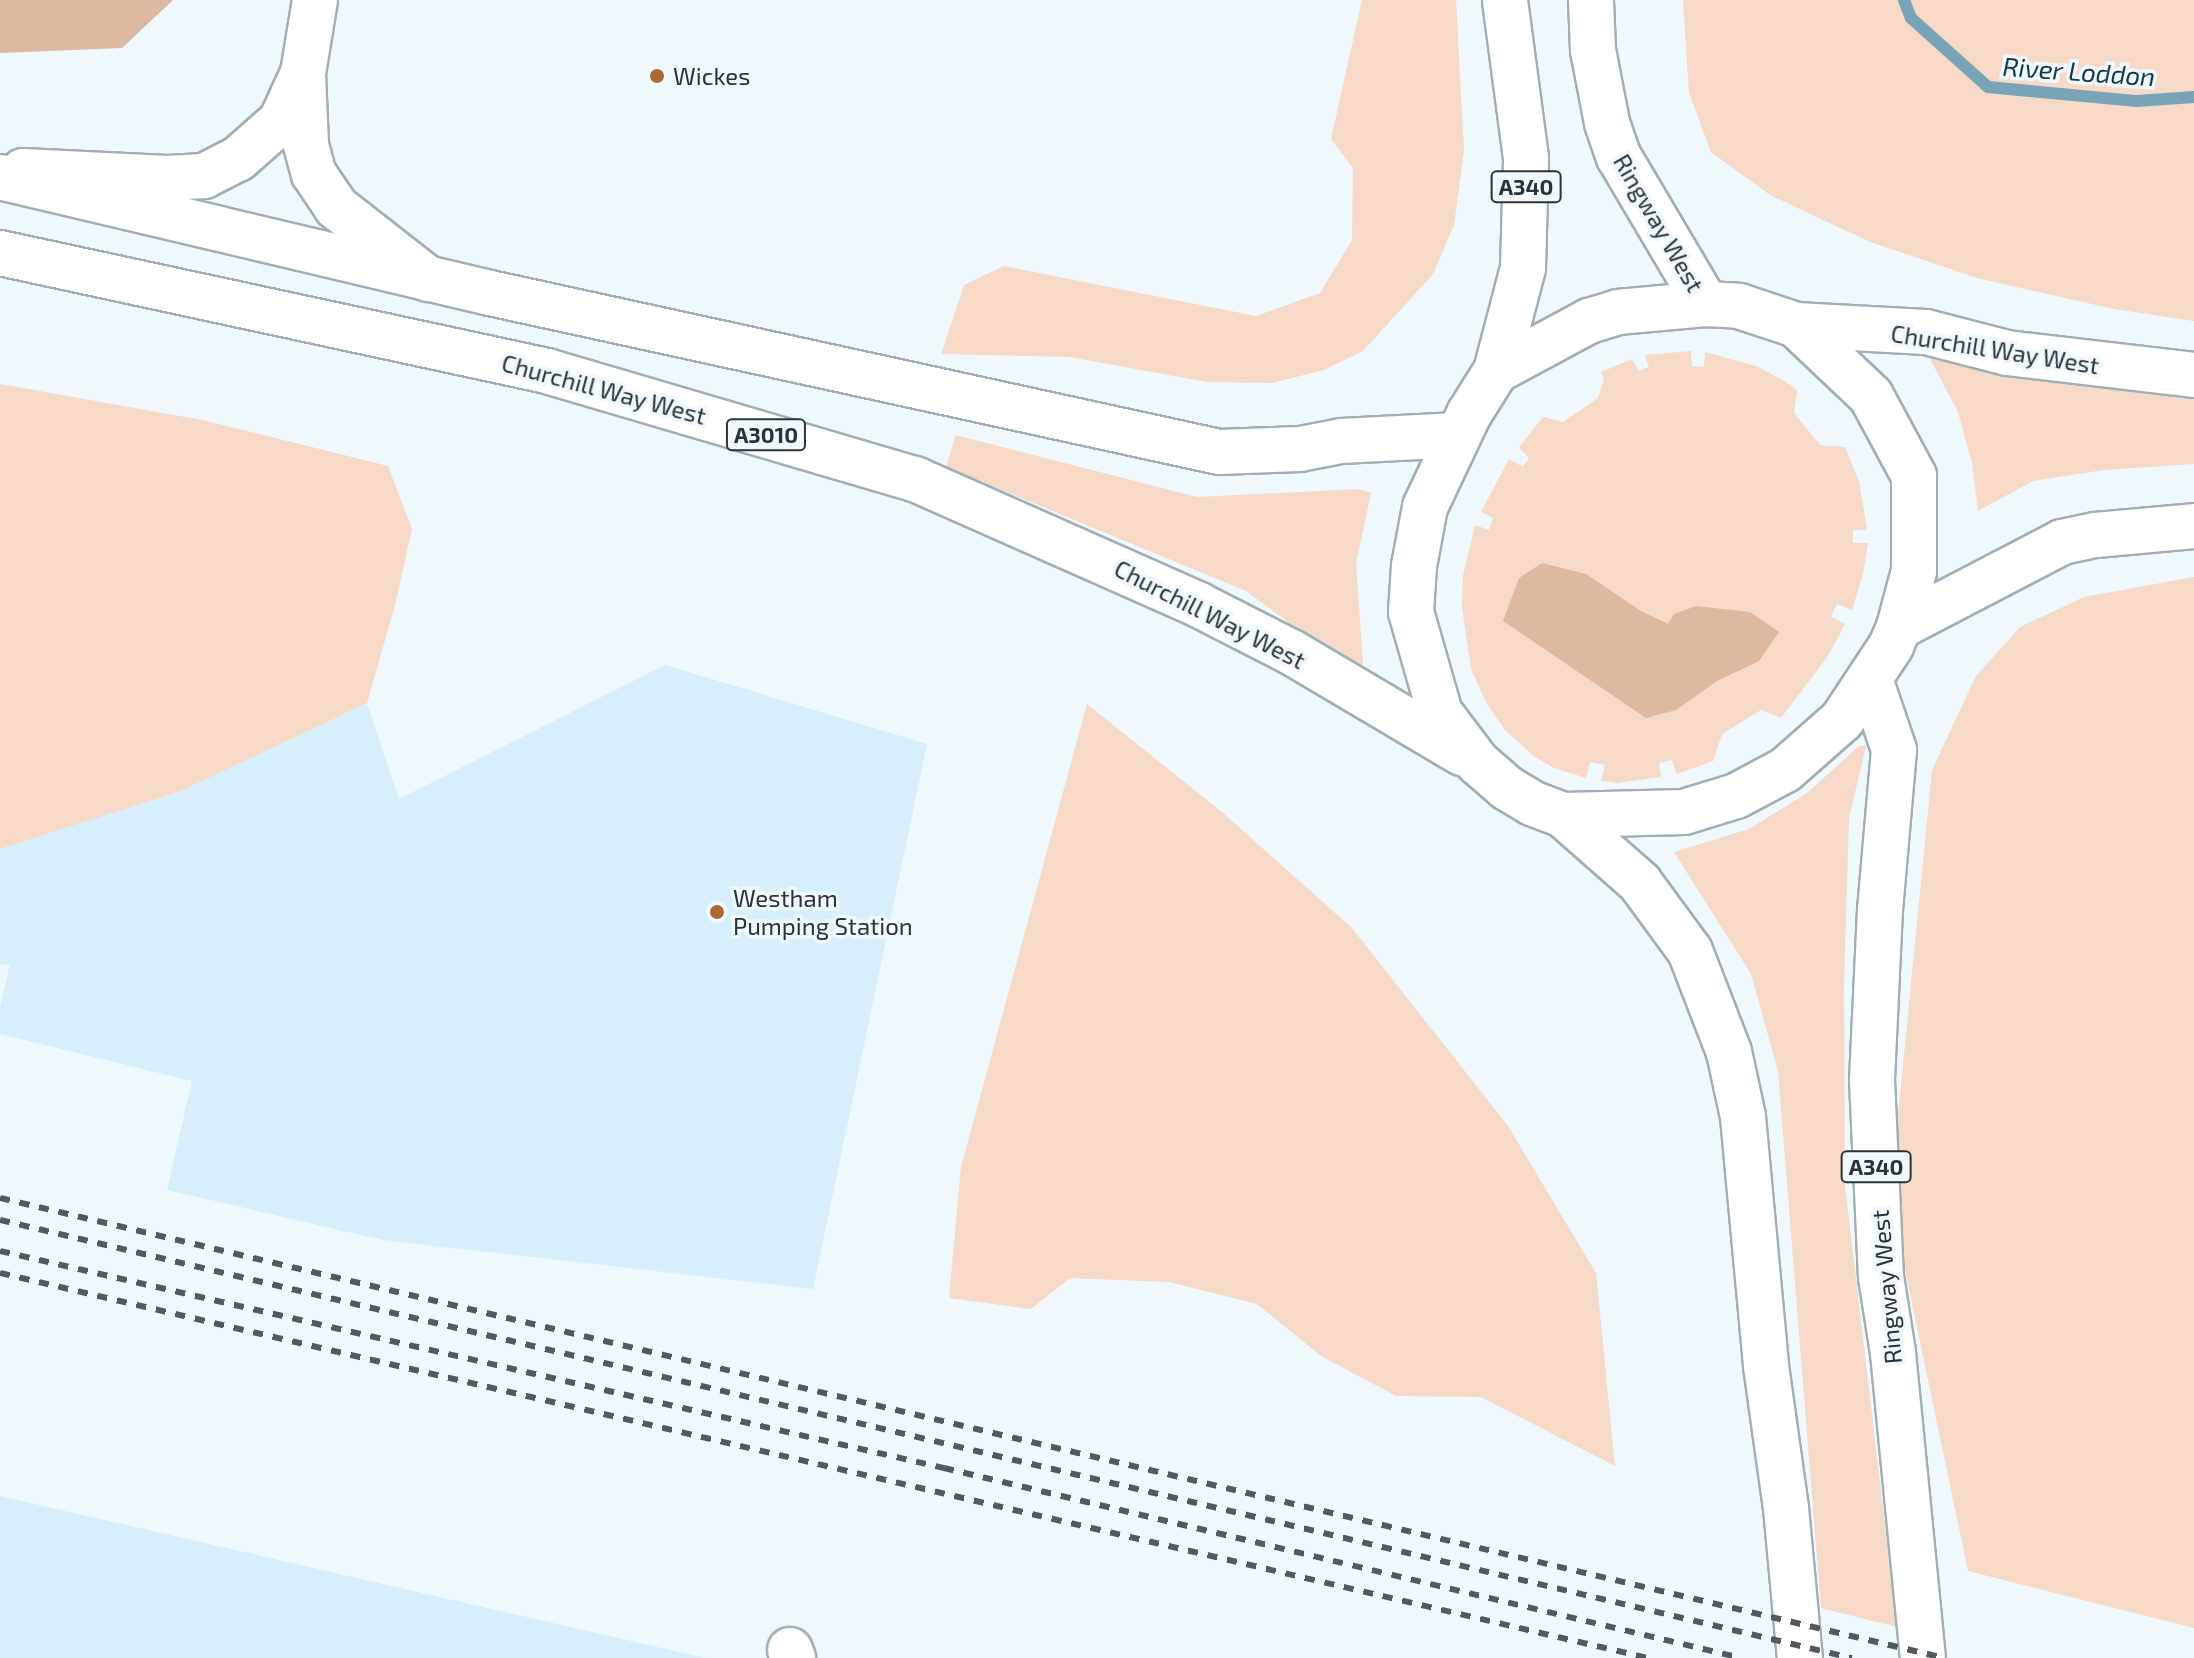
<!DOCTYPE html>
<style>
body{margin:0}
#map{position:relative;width:2194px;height:1658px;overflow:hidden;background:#eef8fd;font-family:"Exo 2",sans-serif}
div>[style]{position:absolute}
.built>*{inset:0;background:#d6effa}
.green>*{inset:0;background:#f6d9c6}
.forest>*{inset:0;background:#deb9a1}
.stream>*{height:12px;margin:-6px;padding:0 6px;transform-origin:6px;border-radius:6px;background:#79a4b7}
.roads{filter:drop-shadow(2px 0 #9fafb6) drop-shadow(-2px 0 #9fafb6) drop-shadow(0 2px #9fafb6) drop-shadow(0 -2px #9fafb6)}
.minor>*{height:44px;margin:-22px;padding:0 22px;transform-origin:22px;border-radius:22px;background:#fff}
.major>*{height:44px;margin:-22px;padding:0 22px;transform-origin:22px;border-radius:22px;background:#fff}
.rail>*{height:6px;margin-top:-3px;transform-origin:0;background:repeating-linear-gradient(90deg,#535a5d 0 10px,transparent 0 20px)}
.dots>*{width:22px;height:22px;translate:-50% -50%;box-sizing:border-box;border:4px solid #eef8fd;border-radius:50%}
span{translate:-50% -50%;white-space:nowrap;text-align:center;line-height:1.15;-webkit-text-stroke:7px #eef8fd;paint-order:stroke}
.shield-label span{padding:2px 6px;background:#eef8fd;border:2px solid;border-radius:6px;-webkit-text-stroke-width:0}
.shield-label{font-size:22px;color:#2c3235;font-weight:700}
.poi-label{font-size:24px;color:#2c3235}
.left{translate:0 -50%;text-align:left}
.street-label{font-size:24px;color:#2c3235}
.water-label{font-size:26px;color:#133949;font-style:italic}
</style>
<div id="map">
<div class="built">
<div style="clip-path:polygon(665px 665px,927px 744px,813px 1289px,383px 1240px,167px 1190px,192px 1081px,0 1034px,0 1008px,10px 964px,0 965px,0 849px,181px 791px,367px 703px,399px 799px)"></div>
<div style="clip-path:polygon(0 1496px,705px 1658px,0 1658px)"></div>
</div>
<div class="green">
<div style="clip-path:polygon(1362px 0,1456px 0,1464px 151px,1454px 225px,1433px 274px,1363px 351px,1324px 370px,1272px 383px,1207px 382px,1070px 357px,941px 354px,964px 285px,1004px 266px,1256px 316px,1320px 293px,1352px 240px,1353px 168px,1331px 139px)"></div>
<div style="clip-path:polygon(1683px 0,2194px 0,2194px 321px,2114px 309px,1977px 278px,1870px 242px,1770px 195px,1711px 152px,1689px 93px)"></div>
<div style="clip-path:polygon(1691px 351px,1692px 366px,1704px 367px,1705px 352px,1756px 366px,1781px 379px,1797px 390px,1794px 413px,1820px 445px,1845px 447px,1859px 481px,1864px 511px,1867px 530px,1853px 530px,1853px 543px,1868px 543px,1863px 574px,1852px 610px,1837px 604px,1831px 617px,1845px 624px,1828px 656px,1781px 718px,1761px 710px,1722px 734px,1713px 761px,1677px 774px,1672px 760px,1659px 763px,1661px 777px,1617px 783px,1601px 781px,1605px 765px,1590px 762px,1586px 778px,1554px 768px,1535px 757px,1505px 730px,1487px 704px,1471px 669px,1462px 607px,1463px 576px,1475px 525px,1489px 530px,1493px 518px,1481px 512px,1509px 459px,1523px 467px,1529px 458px,1519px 447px,1543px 417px,1563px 422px,1598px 398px,1604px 379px,1601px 372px,1632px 359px,1639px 371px,1649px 367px,1645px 355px)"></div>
<div style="clip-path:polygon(1930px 359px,2056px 380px,2194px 394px,2194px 464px,2104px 470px,2033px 481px,1978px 511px,1972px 463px,1958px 412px)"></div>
<div style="clip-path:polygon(0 384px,202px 420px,388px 466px,412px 529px,395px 605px,367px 703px,181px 791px,0 849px)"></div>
<div style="clip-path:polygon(956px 435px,1197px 497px,1359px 489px,1371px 493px,1356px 564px,1364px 678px,1246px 591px,946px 467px)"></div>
<div style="clip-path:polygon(2194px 577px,2194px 1628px,1968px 1571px,1901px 1251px,1894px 1157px,1932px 770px,1976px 676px,2020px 627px,2084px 597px)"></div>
<div style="clip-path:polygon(1087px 704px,1223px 813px,1352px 928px,1508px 1126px,1596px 1273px,1615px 1466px,1481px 1397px,1396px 1396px,1321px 1356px,1257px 1304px,1169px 1282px,1070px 1278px,1031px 1309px,949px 1298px,961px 1167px)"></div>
<div style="clip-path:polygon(1859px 746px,1866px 746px,1849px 818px,1844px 984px,1845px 1185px,1897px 1627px,1821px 1608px,1778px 1071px,1751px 974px,1674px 852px,1749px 829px,1807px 793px)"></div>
</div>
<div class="forest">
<div style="clip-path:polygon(0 0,173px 0,122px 48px,0 53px)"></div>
<div style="clip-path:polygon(1542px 563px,1586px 574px,1641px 611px,1668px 624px,1674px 614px,1696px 606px,1750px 612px,1779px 632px,1759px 661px,1717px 681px,1676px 710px,1646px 718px,1503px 621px,1519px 578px)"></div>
</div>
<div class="stream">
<div style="left:1904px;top:0;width:19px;rotate:69deg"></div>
<div style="left:1911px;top:18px;width:103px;rotate:41.9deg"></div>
<div style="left:1988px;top:87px;width:150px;rotate:5.4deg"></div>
<div style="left:2137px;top:101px;width:57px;rotate:-4deg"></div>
</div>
<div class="roads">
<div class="minor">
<div style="left:315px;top:0;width:74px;rotate:99.3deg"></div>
<div style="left:303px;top:73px;width:72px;rotate:87.6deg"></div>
<div style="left:306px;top:145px;width:30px;rotate:75deg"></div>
<div style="left:314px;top:174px;width:40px;rotate:56deg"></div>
<div style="left:336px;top:207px;width:117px;rotate:38deg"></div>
<div style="left:23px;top:171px;width:144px;rotate:2.8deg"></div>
<div style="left:167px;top:178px;width:37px;rotate:-3deg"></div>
<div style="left:204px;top:176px;width:38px;rotate:-27deg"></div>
<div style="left:238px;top:159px;width:57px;rotate:-41.5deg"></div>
<div style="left:281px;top:121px;width:53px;rotate:-65.4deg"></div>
<div style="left:790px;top:1650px;width:9px;rotate:69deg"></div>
</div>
<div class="major">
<div style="left:1591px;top:0;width:50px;rotate:87.7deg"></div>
<div style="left:1593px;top:50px;width:74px;rotate:79.1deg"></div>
<div style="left:1607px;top:123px;width:36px;rotate:71deg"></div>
<div style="left:1619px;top:157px;width:171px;rotate:59.4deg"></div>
<div style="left:0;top:177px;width:504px;rotate:13.32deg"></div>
<div style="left:490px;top:293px;width:746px;rotate:12.3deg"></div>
<div style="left:1219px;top:452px;width:81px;rotate:-2.1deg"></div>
<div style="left:1300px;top:449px;width:42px;rotate:-11deg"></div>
<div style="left:1341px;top:441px;width:117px;rotate:-2.9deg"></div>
<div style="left:0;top:253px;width:560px;rotate:12.17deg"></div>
<div style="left:547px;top:371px;width:384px;rotate:16.4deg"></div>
<div style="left:915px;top:479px;width:311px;rotate:23.9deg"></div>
<div style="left:1199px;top:605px;width:103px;rotate:27.1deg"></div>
<div style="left:1291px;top:652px;width:199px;rotate:30.6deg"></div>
<div style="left:1706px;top:304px;width:33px;rotate:3deg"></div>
<div style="left:1739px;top:306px;width:60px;rotate:18.4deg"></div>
<div style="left:1796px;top:325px;width:103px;rotate:43.4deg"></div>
<div style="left:1871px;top:396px;width:91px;rotate:61.7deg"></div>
<div style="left:1914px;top:476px;width:95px;rotate:90deg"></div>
<div style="left:1914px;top:571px;width:58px;rotate:105deg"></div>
<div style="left:1899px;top:627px;width:21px;rotate:113deg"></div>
<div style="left:1891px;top:646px;width:89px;rotate:123.5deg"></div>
<div style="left:1842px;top:720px;width:76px;rotate:138.7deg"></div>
<div style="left:1785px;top:770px;width:55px;rotate:152deg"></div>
<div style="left:1736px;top:796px;width:54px;rotate:162.9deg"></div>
<div style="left:1684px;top:812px;width:121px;rotate:178.6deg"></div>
<div style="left:1563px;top:815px;width:33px;rotate:-159deg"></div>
<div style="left:1532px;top:803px;width:29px;rotate:-149deg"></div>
<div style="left:1507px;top:788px;width:38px;rotate:-139deg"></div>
<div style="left:1478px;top:763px;width:63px;rotate:-127.2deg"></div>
<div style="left:1440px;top:713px;width:105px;rotate:-106deg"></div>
<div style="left:1411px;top:612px;width:46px;rotate:-86.3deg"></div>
<div style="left:1414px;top:566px;width:60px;rotate:-79.4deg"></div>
<div style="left:1425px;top:507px;width:103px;rotate:-64.7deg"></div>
<div style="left:1469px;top:414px;width:51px;rotate:-57.9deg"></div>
<div style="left:1496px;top:371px;width:106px;rotate:-28.3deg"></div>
<div style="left:1589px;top:321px;width:30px;rotate:-17deg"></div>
<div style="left:1618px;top:312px;width:88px;rotate:-5.2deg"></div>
<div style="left:1796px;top:325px;width:130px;rotate:3.1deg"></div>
<div style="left:1926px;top:332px;width:84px;rotate:14.5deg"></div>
<div style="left:2007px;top:353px;width:188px;rotate:6.7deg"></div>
<div style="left:1496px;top:371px;width:106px;rotate:-75.3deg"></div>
<div style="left:1523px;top:268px;width:110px;rotate:-88.4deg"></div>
<div style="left:1526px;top:158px;width:159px;rotate:-97.6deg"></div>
<div style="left:1899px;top:627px;width:184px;rotate:-27.5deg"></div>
<div style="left:2062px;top:542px;width:35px;rotate:-12deg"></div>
<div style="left:2096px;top:535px;width:98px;rotate:-5.2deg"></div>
<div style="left:1870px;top:679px;width:75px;rotate:71.3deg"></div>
<div style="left:1894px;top:750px;width:161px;rotate:95deg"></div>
<div style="left:1880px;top:910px;width:170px;rotate:92.7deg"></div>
<div style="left:1872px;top:1080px;width:197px;rotate:87.4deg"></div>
<div style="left:1881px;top:1277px;width:77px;rotate:81deg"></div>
<div style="left:1893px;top:1353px;width:306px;rotate:84.4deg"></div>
<div style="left:1563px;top:815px;width:103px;rotate:41.4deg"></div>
<div style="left:1640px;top:883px;width:84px;rotate:53.7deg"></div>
<div style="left:1690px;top:951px;width:108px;rotate:68.9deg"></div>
<div style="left:1729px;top:1052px;width:66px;rotate:77.8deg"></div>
<div style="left:1743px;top:1117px;width:250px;rotate:84.7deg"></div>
<div style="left:1766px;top:1366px;width:143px;rotate:82deg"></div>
<div style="left:1786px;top:1508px;width:151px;rotate:84.7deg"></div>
</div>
</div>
<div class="rail">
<div style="left:0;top:1198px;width:1998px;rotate:13.31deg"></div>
<div style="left:0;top:1220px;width:1903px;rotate:13.31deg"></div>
<div style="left:0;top:1251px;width:969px;rotate:12.95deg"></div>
<div style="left:944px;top:1468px;width:819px;rotate:13.41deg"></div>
<div style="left:0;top:1273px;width:1692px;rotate:13.15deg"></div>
</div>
<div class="dots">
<div style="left:657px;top:76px;background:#ab6936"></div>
<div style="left:717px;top:912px;background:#ab6936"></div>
</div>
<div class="shield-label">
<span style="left:1526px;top:187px">A340</span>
<span style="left:766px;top:435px">A3010</span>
<span style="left:1876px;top:1167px">A340</span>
</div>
<div class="poi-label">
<span class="left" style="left:673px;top:76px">Wickes</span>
<span class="left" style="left:733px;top:912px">Westham<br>Pumping Station</span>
</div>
<div class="street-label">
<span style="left:1659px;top:223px;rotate:60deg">Ringway West</span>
<span style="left:1995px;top:349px;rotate:9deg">Churchill Way West</span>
<span style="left:604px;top:389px;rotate:15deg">Churchill Way West</span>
<span style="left:1210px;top:614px;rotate:27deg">Churchill Way West</span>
<span style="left:1886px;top:1287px;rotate:-95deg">Ringway West</span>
</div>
<div class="water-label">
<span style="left:2079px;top:71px;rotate:4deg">River Loddon</span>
</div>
</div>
